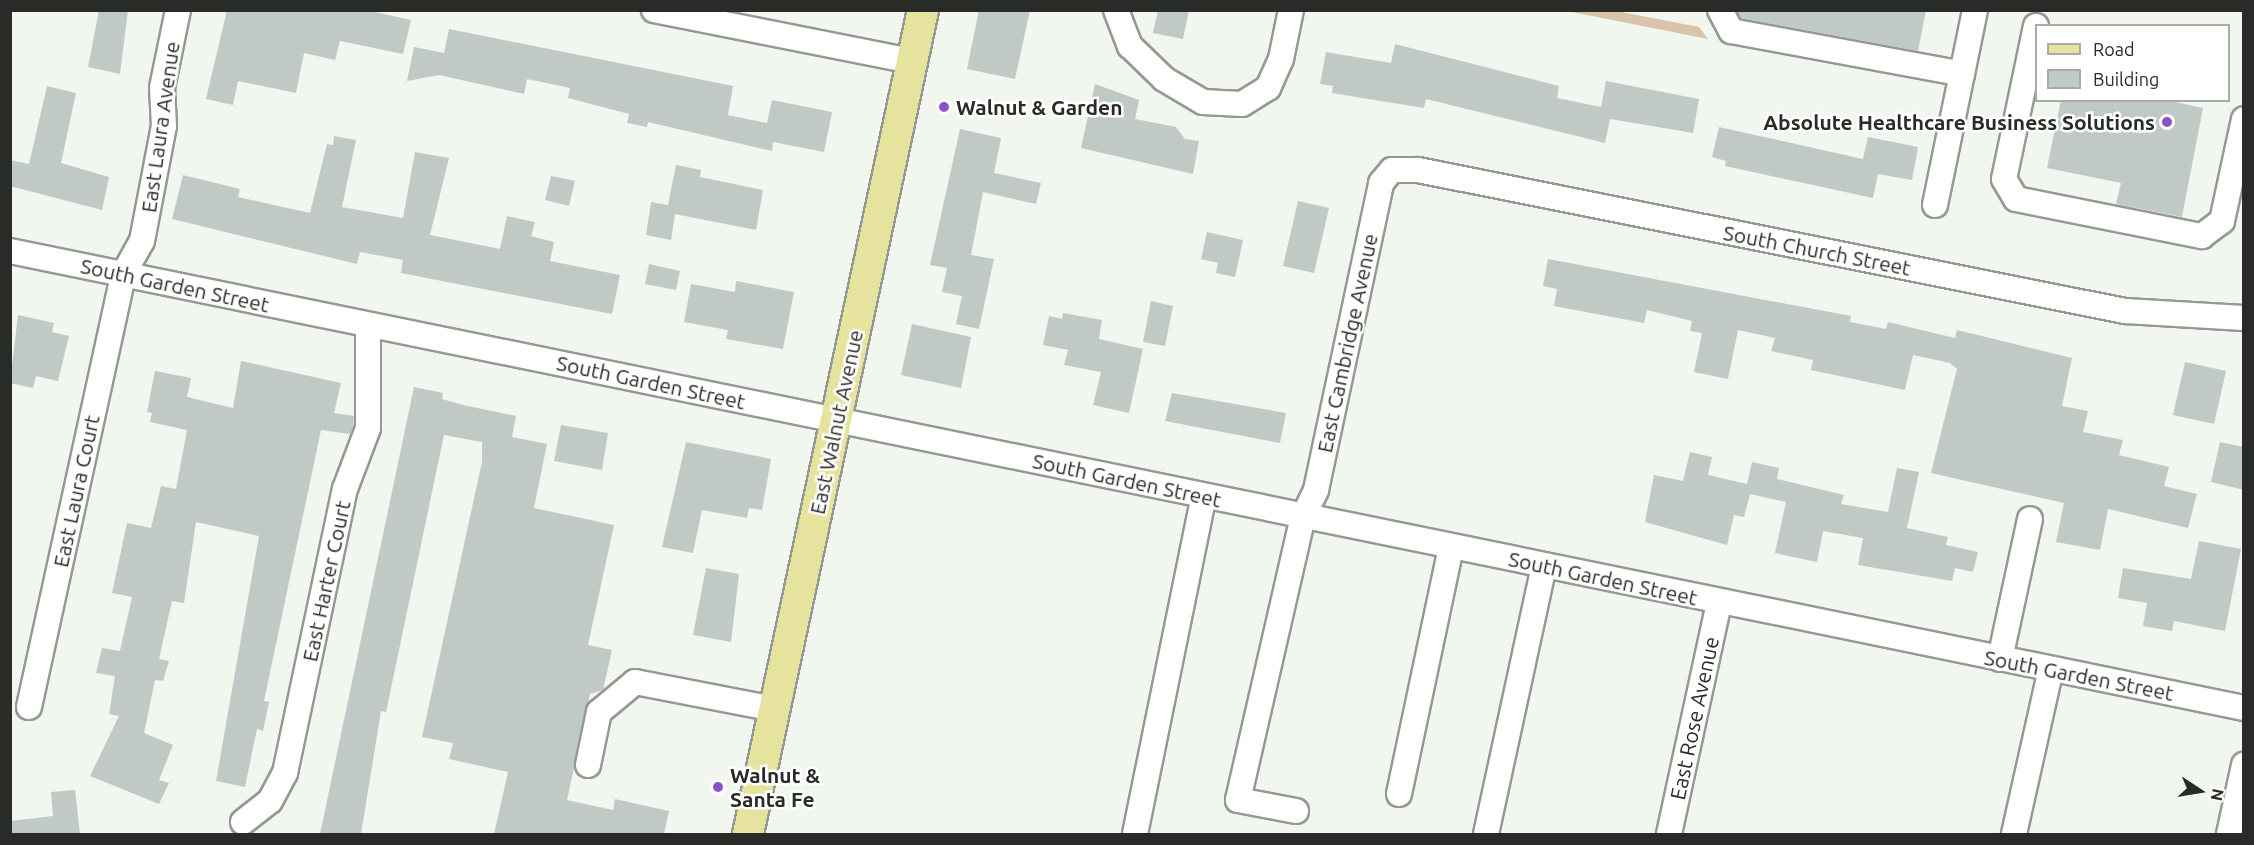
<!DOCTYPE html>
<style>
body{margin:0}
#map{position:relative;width:2254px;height:845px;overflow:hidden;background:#f1f6ef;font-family:Ubuntu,sans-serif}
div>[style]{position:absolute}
.green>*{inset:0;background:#d9c4a9}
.building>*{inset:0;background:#c0c9c6}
.roads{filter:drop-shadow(2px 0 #949993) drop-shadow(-2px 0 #949993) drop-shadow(0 2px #949993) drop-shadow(0 -2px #949993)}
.minor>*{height:24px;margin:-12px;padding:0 12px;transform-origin:12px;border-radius:12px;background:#fff}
.major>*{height:30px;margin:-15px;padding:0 15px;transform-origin:15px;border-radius:15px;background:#e6e39e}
.dots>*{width:16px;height:16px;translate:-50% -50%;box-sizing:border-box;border:3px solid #fff;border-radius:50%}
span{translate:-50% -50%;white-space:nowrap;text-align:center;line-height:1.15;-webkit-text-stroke:5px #fff;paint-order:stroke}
.poi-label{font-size:21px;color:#292b29;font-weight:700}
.left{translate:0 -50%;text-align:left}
.right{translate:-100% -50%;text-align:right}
.street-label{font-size:21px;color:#292b29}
.frame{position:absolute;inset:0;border:12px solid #292b29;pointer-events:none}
.legend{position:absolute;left:2035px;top:24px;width:195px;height:78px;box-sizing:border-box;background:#fff;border:2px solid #a9aaa9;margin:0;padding:8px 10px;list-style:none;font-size:18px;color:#292b29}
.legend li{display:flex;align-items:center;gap:12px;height:30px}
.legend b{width:30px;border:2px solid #a9aaa9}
.north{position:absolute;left:2170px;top:761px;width:60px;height:60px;-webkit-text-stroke:4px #fff;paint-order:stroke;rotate:102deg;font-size:16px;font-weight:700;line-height:24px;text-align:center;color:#292b29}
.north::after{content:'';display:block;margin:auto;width:21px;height:27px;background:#292b29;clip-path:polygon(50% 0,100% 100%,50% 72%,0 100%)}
</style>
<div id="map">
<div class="green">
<div style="clip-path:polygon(1567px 11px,1616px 11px,1699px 27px,1708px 39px)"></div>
</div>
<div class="building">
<div style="clip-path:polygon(99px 10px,128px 10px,120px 74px,88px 67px)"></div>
<div style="clip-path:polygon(227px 10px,366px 10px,411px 20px,403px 54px,340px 41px,335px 60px,304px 53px,296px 93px,238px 81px,233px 105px,206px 99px)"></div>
<div style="clip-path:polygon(979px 10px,1030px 10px,1015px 79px,967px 69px)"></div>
<div style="clip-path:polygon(1158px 10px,1189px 10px,1183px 39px,1153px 33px)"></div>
<div style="clip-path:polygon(1736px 10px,1926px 10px,1918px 51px,1740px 18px)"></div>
<div style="clip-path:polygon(449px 29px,733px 86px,728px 115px,767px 123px,772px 100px,832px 112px,824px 152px,773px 142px,772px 151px,648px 122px,647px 127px,627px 123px,629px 114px,568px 98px,570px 88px,527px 79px,524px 94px,439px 75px,407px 81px,414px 47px,444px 53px)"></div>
<div style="clip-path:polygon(1395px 44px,1559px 86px,1557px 98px,1601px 107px,1606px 81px,1699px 99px,1693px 133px,1610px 119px,1605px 143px,1426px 99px,1424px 108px,1332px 93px,1333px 86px,1320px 84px,1326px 52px,1391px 63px)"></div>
<div style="clip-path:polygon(1095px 84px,1139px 100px,1135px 119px,1176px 127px,1185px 139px,1199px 141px,1193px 174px,1081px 148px)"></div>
<div style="clip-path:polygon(47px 86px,76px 93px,61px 163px,109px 177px,102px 210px,10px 186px,10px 160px,29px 164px)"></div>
<div style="clip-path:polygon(2061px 100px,2166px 100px,2203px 108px,2182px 217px,2116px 204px,2121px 183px,2047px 168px)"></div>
<div style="clip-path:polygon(1719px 127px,1863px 159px,1868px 137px,1918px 147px,1912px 180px,1878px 174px,1873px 198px,1725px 166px,1726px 161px,1712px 157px)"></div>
<div style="clip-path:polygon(960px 129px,1001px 138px,994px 173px,1041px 183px,1036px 204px,983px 192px,971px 255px,994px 259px,979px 329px,956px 324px,962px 296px,942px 292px,947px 268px,930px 265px)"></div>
<div style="clip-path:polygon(334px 136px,356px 140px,342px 207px,403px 218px,415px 152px,449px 158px,430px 235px,500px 249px,507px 216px,535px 222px,531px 236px,554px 242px,550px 261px,620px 275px,612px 314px,401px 273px,403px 260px,360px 252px,357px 264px,172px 219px,183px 175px,240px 189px,238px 197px,310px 213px,327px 144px,333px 145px)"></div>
<div style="clip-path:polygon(676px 165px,701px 170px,700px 177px,763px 190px,756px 230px,675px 214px,671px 240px,646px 235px,651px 202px,668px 205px)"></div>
<div style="clip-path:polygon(551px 176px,575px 181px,569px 206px,545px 200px)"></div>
<div style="clip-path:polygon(1298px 201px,1329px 208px,1314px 273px,1283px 266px)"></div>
<div style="clip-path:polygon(1207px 232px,1243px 240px,1235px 277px,1216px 273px,1218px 263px,1201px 259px)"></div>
<div style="clip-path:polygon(1548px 259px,1851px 316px,1850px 322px,1886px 329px,1888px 322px,1955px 338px,1957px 330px,2072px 358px,2062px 406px,2088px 411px,2083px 432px,2123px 440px,2119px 455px,2169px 467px,2164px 486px,2197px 494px,2188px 528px,2108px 509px,2100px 550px,2056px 542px,2064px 503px,1931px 473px,1957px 369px,1950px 363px,1913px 355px,1905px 390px,1811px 370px,1813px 360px,1771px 351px,1775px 338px,1738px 330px,1728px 379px,1694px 372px,1702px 333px,1690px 331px,1692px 321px,1647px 310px,1644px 323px,1554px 306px,1557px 289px,1543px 286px)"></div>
<div style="clip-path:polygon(649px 264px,680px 271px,676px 290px,645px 284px)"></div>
<div style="clip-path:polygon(736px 281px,794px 292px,783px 349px,726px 339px,728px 330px,684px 322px,691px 284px,735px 292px)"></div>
<div style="clip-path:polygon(1151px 301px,1173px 306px,1165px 346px,1143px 342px)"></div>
<div style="clip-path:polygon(1063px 313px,1102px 320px,1099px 339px,1143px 349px,1129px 413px,1093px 405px,1101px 372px,1064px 365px,1068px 350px,1043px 345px,1049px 316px,1062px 319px)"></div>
<div style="clip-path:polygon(18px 315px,54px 323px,52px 332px,69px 336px,58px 381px,36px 376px,33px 388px,10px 383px)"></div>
<div style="clip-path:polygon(912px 324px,971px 337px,961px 388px,901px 375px)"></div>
<div style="clip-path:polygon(241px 361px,341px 383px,334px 413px,354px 416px,353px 427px,350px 434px,321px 430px,264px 701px,269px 702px,263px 731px,257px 729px,245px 787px,216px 781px,259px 536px,196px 522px,184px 603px,172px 601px,159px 659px,169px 661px,163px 681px,155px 680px,144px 733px,173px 745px,159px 780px,169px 783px,159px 804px,90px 776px,119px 716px,109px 714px,115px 676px,96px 673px,102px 648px,120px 651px,132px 597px,112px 593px,127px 523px,151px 528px,161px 486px,176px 489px,187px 430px,150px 422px,152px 413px,147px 412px,155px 371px,191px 378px,187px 397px,233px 408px)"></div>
<div style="clip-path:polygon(2185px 362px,2226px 371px,2214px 424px,2173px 415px)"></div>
<div style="clip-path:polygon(414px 387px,443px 393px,442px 399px,463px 405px,516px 416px,512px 437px,547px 444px,534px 508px,614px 525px,588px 645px,612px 650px,603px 690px,590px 694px,567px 800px,613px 810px,615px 799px,669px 811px,664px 834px,494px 834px,508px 772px,449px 759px,453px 743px,422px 737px,482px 462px,482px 442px,444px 435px,386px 712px,381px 711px,361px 834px,320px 834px)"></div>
<div style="clip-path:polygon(1172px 393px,1286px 413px,1280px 443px,1165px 421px)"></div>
<div style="clip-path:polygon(561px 425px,608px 433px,602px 470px,554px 461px)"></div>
<div style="clip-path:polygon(686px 442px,771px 459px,762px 510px,749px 508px,747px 518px,702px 510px,693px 553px,662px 547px)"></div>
<div style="clip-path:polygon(2220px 442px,2244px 447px,2244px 490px,2211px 482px)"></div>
<div style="clip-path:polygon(1690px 452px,1712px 457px,1708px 475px,1747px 484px,1752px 462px,1779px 468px,1777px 479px,1844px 495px,1841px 504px,1888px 512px,1897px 468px,1919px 472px,1907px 528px,1948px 537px,1946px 545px,1978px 552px,1973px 572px,1955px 568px,1952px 581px,1858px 565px,1863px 538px,1823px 531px,1817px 562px,1775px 553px,1786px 502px,1750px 494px,1744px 517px,1734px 515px,1727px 545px,1645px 522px,1654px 475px,1683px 481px)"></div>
<div style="clip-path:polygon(2199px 541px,2241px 549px,2225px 631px,2174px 621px,2172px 631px,2143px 626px,2147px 603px,2118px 598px,2123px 568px,2191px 579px)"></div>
<div style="clip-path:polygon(706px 568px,739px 574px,731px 642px,693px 635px)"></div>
<div style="clip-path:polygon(75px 790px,80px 834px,10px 834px,10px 821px,53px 816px,51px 792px)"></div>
</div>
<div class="roads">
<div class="minor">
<div style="left:654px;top:10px;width:263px;rotate:11.2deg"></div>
<div style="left:1116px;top:10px;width:39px;rotate:69deg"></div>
<div style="left:1130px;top:46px;width:47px;rotate:44.1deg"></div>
<div style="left:1164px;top:79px;width:45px;rotate:30.5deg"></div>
<div style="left:1203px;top:102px;width:39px;rotate:3deg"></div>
<div style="left:1242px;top:104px;width:31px;rotate:-32deg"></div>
<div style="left:1268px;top:88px;width:32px;rotate:-66deg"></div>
<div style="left:1281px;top:59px;width:50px;rotate:-78.5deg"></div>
<div style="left:1720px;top:10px;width:24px;rotate:62deg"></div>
<div style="left:1731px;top:31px;width:235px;rotate:10.5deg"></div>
<div style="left:1962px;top:74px;width:65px;rotate:-78.5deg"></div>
<div style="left:2036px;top:26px;width:156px;rotate:101.8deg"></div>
<div style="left:2004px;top:179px;width:23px;rotate:59deg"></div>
<div style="left:2016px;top:199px;width:190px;rotate:11.3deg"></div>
<div style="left:2202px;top:236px;width:25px;rotate:-37deg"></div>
<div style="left:2222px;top:221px;width:104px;rotate:-77.8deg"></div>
<div style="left:1935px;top:205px;width:134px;rotate:-78.4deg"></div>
<div style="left:10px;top:251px;width:2280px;rotate:11.56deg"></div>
<div style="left:2000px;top:659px;width:143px;rotate:-77.9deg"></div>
<div style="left:29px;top:707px;width:442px;rotate:-77.7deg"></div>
<div style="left:123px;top:275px;width:39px;rotate:-61deg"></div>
<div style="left:142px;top:241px;width:117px;rotate:-79.2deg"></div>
<div style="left:164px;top:126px;width:38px;rotate:-93deg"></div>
<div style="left:162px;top:88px;width:80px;rotate:-78.4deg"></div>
<div style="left:588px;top:765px;width:54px;rotate:-78.3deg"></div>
<div style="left:599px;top:712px;width:47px;rotate:-39.8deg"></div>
<div style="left:635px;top:682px;width:142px;rotate:11deg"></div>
<div style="left:1399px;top:794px;width:252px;rotate:-78.1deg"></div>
<div style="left:1296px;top:811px;width:59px;rotate:-169.3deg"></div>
<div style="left:1238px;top:800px;width:290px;rotate:-77.1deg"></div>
<div style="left:1303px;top:517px;width:30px;rotate:-64deg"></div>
<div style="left:1316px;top:490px;width:314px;rotate:-78deg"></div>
<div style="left:1381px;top:183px;width:17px;rotate:-50deg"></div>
<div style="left:1392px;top:170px;width:26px"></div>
<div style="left:1418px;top:170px;width:721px;rotate:11.28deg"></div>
<div style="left:2125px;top:311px;width:119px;rotate:3.4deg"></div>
<div style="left:243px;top:822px;width:34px;rotate:-38deg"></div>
<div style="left:270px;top:801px;width:32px;rotate:-62deg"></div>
<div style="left:285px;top:773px;width:290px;rotate:-78.1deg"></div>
<div style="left:345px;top:489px;width:65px;rotate:-69.3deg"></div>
<div style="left:368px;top:428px;width:103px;rotate:-90deg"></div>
<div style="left:1135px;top:834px;width:345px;rotate:-78.5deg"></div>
<div style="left:1486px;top:834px;width:274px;rotate:-77.8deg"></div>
<div style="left:1669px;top:834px;width:237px;rotate:-77.8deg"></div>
<div style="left:2014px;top:834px;width:169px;rotate:-77.4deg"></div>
<div style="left:2229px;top:834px;width:71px;rotate:-77.7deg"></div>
</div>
<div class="major">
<div style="left:748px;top:834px;width:842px;rotate:-78.01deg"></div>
</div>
</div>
<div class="dots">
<div style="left:944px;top:107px;background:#8a51c8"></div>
<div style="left:2167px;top:122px;background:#8a51c8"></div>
<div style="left:718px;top:787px;background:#8a51c8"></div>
</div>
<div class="poi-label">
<span class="left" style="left:956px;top:107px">Walnut &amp; Garden</span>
<span class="right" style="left:2155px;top:122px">Absolute Healthcare Business Solutions</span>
<span class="left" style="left:730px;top:787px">Walnut &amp;<br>Santa Fe</span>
</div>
<div class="street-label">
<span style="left:160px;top:127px;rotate:-82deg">East Laura Avenue</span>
<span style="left:1817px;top:250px;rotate:11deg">South Church Street</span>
<span style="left:175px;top:285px;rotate:12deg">South Garden Street</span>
<span style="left:1347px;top:343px;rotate:-78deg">East Cambridge Avenue</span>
<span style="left:651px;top:382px;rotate:12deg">South Garden Street</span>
<span style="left:836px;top:422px;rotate:-78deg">East Walnut Avenue</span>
<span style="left:1127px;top:480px;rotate:12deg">South Garden Street</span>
<span style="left:76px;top:491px;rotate:-78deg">East Laura Court</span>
<span style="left:1603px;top:578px;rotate:12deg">South Garden Street</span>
<span style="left:326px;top:581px;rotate:-78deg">East Harter Court</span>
<span style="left:2079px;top:675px;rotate:11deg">South Garden Street</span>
<span style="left:1694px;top:718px;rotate:-78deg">East Rose Avenue</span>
</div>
<div class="frame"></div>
<ul class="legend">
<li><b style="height:8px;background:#e6e39e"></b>Road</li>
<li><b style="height:16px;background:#c0c9c6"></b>Building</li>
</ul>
<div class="north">N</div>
</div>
